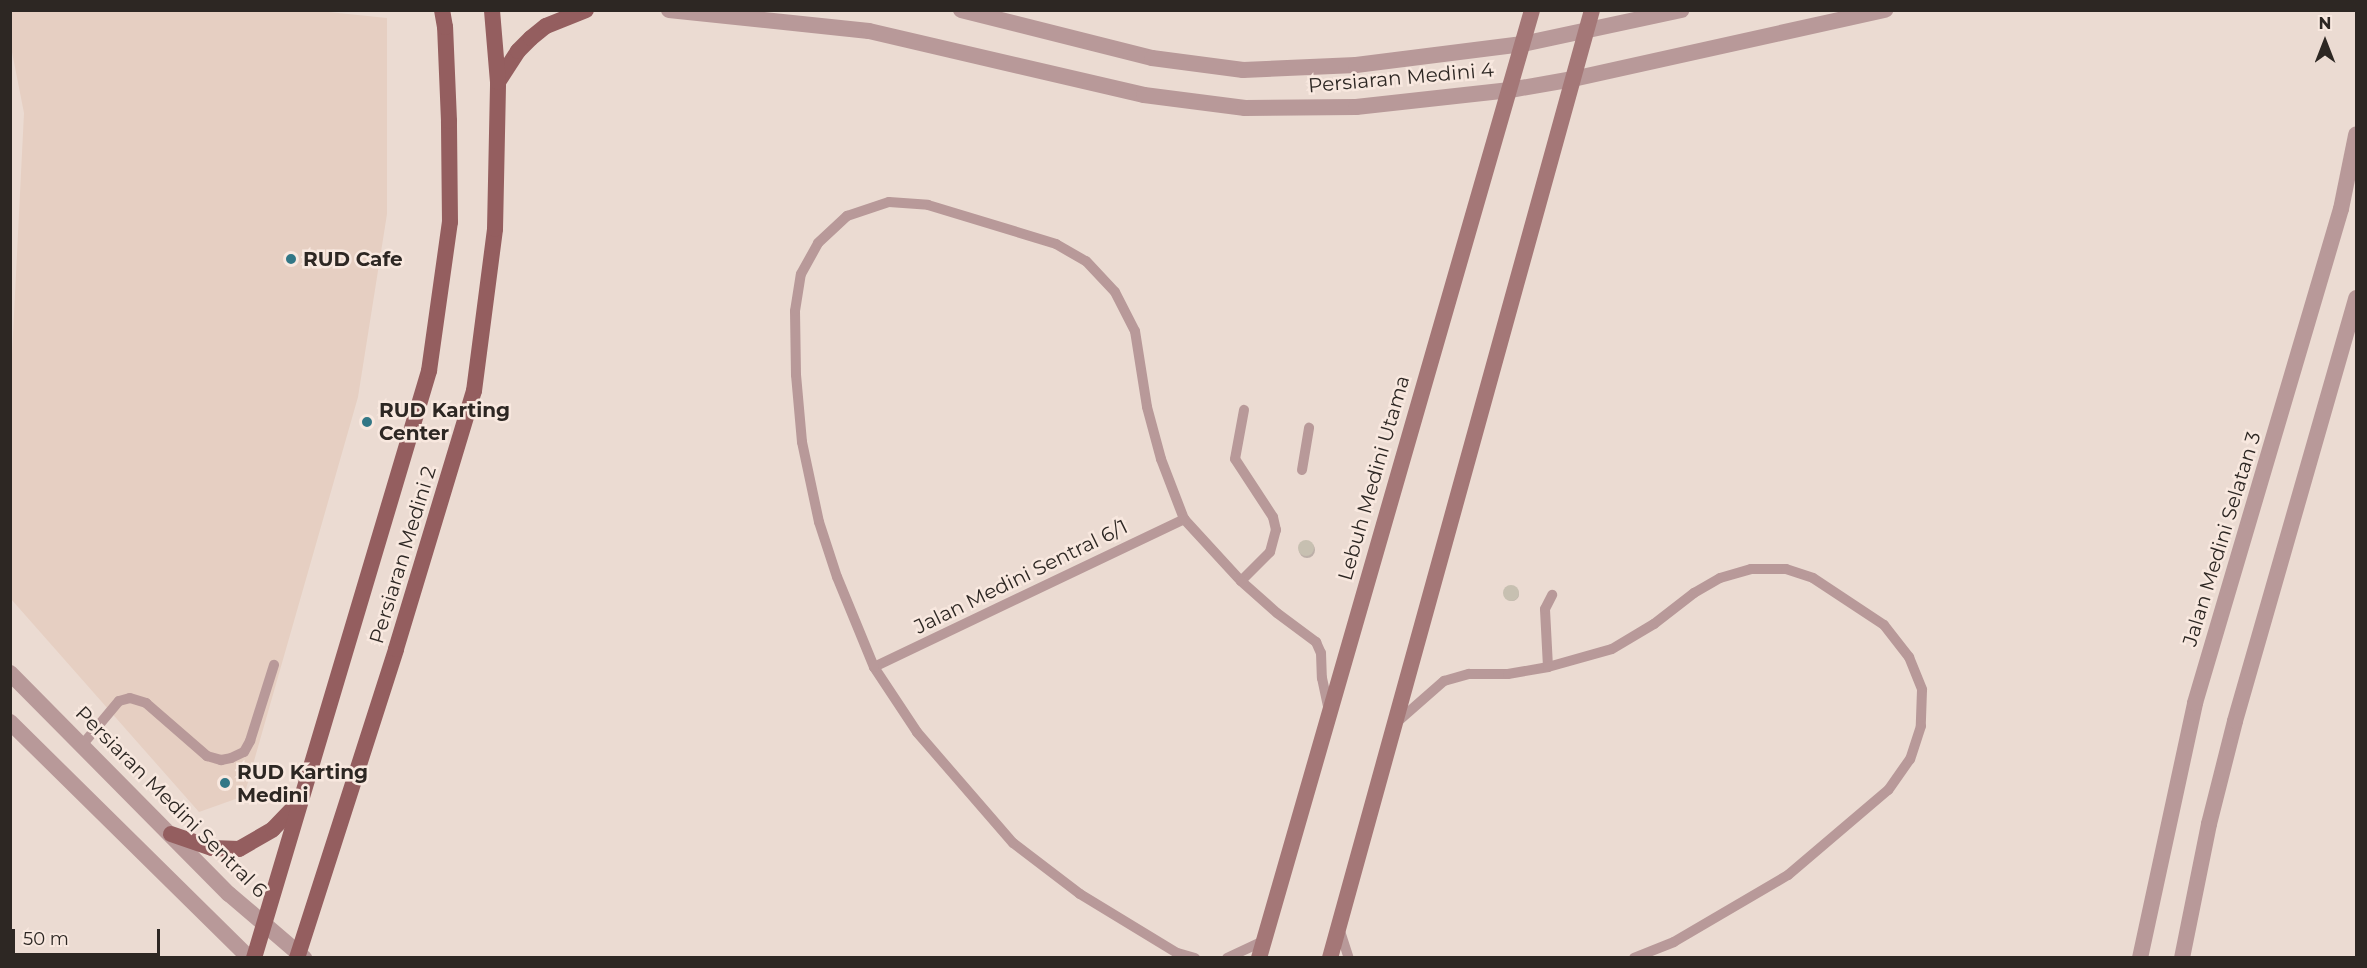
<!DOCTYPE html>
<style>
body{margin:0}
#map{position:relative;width:2367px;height:968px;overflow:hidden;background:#ebdbd2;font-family:Montserrat,sans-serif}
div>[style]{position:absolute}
.built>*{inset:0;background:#e6cfc2}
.shadow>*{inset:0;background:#0003}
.round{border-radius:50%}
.building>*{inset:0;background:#c7c0b1}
.service>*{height:10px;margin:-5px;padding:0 5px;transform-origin:5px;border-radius:5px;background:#b89999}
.minor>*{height:16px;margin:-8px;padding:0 8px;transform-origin:8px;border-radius:8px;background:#b89999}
.tertiary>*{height:16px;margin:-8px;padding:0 8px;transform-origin:8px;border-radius:8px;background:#b89999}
.secondary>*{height:16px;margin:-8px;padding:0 8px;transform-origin:8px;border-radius:8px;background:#a47777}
.primary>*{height:16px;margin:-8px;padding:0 8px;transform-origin:8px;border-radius:8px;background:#945e5f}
.dots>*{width:16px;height:16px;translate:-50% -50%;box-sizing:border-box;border:3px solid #f8e8df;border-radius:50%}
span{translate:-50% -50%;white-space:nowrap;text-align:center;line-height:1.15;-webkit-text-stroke:5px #f8e8df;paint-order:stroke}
.street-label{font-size:20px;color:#2d2723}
.poi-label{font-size:20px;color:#2d2723;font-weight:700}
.left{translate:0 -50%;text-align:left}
.frame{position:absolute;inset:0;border:12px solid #2d2723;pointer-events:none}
.north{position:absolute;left:2295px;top:12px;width:60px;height:60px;-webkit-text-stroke:4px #f8e8df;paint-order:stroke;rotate:0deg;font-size:16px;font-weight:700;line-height:24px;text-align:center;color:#2d2723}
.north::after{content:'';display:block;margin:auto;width:21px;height:27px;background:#2d2723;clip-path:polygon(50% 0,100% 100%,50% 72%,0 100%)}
.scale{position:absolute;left:12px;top:929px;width:148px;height:27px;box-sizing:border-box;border:3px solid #2d2723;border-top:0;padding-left:8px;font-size:18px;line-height:21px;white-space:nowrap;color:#2d2723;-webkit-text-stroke:4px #f8e8df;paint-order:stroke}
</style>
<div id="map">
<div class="built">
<div style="clip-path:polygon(309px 10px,387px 18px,387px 214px,358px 397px,244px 796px,199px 812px,11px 599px,11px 375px,24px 113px,11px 47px,10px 11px)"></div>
</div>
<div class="shadow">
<div class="round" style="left:1299px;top:542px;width:16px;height:16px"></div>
<div class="round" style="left:1505px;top:587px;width:14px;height:14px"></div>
</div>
<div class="building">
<div class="round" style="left:1298px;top:540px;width:16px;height:16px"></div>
<div class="round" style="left:1503px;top:585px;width:16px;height:16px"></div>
</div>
<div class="service">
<div style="left:1302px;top:470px;width:43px;rotate:-80.5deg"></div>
<div style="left:1241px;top:581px;width:41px;rotate:-45deg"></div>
<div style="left:1270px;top:552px;width:23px;rotate:-75deg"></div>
<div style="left:1276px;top:530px;width:13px;rotate:-103deg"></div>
<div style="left:1273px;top:517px;width:69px;rotate:-123.2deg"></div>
<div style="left:1235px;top:459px;width:50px;rotate:-79.6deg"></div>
<div style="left:874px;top:667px;width:344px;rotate:-25.5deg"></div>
<div style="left:1548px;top:667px;width:58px;rotate:-93deg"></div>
<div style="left:1545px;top:609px;width:16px;rotate:-63deg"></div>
<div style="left:1396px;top:723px;width:64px;rotate:-41.2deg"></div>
<div style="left:1444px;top:681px;width:26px;rotate:-16deg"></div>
<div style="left:1469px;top:674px;width:39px"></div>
<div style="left:1508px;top:674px;width:41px;rotate:-9.9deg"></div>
<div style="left:1548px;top:667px;width:66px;rotate:-15.7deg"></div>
<div style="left:1612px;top:649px;width:49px;rotate:-30.8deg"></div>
<div style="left:1654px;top:624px;width:51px;rotate:-37.8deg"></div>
<div style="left:1694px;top:593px;width:30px;rotate:-30deg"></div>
<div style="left:1720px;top:578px;width:32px;rotate:-16deg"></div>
<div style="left:1751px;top:569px;width:35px"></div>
<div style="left:1786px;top:569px;width:28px;rotate:18deg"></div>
<div style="left:1813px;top:578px;width:85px;rotate:33.5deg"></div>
<div style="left:1884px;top:625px;width:41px;rotate:52deg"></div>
<div style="left:1909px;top:657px;width:35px;rotate:68deg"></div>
<div style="left:1922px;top:690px;width:36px;rotate:92deg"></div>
<div style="left:1921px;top:726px;width:35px;rotate:108deg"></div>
<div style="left:1910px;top:759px;width:38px;rotate:125deg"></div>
<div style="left:1888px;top:790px;width:131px;rotate:139.6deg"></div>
<div style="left:1788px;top:875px;width:132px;rotate:149.6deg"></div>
<div style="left:1674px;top:942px;width:43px;rotate:158.2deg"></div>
<div style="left:83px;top:744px;width:56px;rotate:-50.1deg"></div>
<div style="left:119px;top:701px;width:11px;rotate:-15deg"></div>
<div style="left:130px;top:698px;width:17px;rotate:17deg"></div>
<div style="left:146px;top:703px;width:81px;rotate:41deg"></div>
<div style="left:207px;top:756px;width:15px;rotate:16deg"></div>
<div style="left:221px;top:760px;width:10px;rotate:-11deg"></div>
<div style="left:231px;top:758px;width:14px;rotate:-25deg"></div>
<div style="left:244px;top:752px;width:13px;rotate:-61deg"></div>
<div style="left:250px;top:741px;width:80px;rotate:-72.5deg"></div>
<div style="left:1339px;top:928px;width:32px;rotate:72deg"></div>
<div style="left:1195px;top:958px;width:19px;rotate:-164deg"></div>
<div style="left:1177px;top:953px;width:114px;rotate:-148.7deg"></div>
<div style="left:1080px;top:894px;width:84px;rotate:-142.7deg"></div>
<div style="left:1013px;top:843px;width:147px;rotate:-130.9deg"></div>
<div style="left:917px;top:732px;width:78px;rotate:-123.5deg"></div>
<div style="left:874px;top:667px;width:97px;rotate:-112.3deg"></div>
<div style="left:837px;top:577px;width:58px;rotate:-108.1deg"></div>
<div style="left:819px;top:522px;width:82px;rotate:-102deg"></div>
<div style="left:802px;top:442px;width:67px;rotate:-95.1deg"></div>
<div style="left:796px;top:375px;width:64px;rotate:-90.9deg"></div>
<div style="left:795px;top:311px;width:37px;rotate:-81deg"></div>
<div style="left:801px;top:274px;width:35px;rotate:-61deg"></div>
<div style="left:818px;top:243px;width:40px;rotate:-43deg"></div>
<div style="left:847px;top:216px;width:44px;rotate:-18.4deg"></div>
<div style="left:889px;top:202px;width:39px;rotate:4deg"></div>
<div style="left:928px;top:205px;width:134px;rotate:16.9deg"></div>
<div style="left:1056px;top:244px;width:34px;rotate:30deg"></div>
<div style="left:1086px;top:261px;width:42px;rotate:46.9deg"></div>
<div style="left:1115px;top:292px;width:44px;rotate:62.9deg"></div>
<div style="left:1135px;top:331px;width:77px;rotate:81deg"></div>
<div style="left:1147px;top:407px;width:54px;rotate:74.9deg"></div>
<div style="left:1161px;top:459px;width:64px;rotate:69deg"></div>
<div style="left:1184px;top:519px;width:84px;rotate:47.4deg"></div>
<div style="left:1241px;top:581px;width:48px;rotate:41.6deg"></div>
<div style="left:1277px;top:613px;width:49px;rotate:36.6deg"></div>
<div style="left:1316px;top:642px;width:12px;rotate:66deg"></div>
<div style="left:1321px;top:653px;width:25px;rotate:88deg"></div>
<div style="left:1322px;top:678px;width:34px;rotate:78deg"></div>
<div style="left:1227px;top:958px;width:40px;rotate:-25deg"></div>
</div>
<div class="minor">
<div style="left:669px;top:10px;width:201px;rotate:6deg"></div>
<div style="left:869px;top:31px;width:282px;rotate:13.1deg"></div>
<div style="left:1144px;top:95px;width:102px;rotate:7.3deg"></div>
<div style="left:1245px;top:108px;width:111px;rotate:-0.5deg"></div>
<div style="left:1356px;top:107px;width:155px;rotate:-6.3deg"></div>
<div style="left:1510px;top:90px;width:64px;rotate:-9.9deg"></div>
<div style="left:1573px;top:79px;width:320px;rotate:-12.5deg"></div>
<div style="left:961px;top:10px;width:197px;rotate:14.1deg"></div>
<div style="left:1152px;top:58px;width:92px;rotate:7.5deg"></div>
<div style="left:1243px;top:70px;width:113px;rotate:-2.5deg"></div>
<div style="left:1356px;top:65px;width:168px;rotate:-7.2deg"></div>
<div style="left:1523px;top:44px;width:162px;rotate:-12.1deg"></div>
<div style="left:10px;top:673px;width:311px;rotate:45.3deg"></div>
<div style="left:229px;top:894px;width:99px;rotate:40.5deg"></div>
<div style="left:10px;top:722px;width:336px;rotate:44.6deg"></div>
</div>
<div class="tertiary">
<div style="left:2140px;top:958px;width:261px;rotate:-77.8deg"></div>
<div style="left:2195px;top:703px;width:515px;rotate:-73.54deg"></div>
<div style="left:2341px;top:209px;width:76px;rotate:-78.5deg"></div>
<div style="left:2182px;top:958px;width:137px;rotate:-78.6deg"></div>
<div style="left:2209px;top:824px;width:106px;rotate:-75.8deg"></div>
<div style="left:2235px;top:721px;width:440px;rotate:-74deg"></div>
</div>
<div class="secondary">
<div style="left:1259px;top:958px;width:987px;rotate:-73.93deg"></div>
<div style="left:1330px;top:958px;width:984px;rotate:-74.55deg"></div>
</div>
<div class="primary">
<div style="left:498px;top:82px;width:37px;rotate:-57deg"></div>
<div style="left:518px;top:51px;width:18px;rotate:-45deg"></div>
<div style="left:531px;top:38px;width:19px;rotate:-39deg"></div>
<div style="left:546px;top:26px;width:43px;rotate:-21.8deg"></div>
<div style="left:171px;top:834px;width:43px;rotate:18.9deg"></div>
<div style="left:212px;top:848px;width:27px;rotate:2deg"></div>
<div style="left:239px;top:849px;width:39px;rotate:-30deg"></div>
<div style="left:273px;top:829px;width:36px;rotate:-46deg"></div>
<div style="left:254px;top:958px;width:613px;rotate:-73.4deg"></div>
<div style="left:429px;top:371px;width:150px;rotate:-82deg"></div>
<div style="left:450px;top:222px;width:101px;rotate:-90.6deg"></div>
<div style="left:449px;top:121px;width:94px;rotate:-92.4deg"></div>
<div style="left:445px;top:27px;width:17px;rotate:-100deg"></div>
<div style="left:297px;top:958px;width:324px;rotate:-72.2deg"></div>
<div style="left:396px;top:649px;width:270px;rotate:-73.2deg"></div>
<div style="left:474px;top:391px;width:163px;rotate:-82.6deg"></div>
<div style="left:495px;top:229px;width:147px;rotate:-88.8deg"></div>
<div style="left:498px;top:82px;width:72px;rotate:-94.8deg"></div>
</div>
<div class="dots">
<div style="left:291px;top:259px;background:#327786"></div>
<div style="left:367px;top:422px;background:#327786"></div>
<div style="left:225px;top:783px;background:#327786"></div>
</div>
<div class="street-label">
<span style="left:1401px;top:78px;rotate:-5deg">Persiaran Medini 4</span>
<span style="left:1374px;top:478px;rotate:-74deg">Lebuh Medini Utama</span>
<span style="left:2222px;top:539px;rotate:-73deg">Jalan Medini Selatan 3</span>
<span style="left:403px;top:555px;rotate:-73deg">Persiaran Medini 2</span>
<span style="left:1021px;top:577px;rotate:-26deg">Jalan Medini Sentral 6/1</span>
<span style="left:171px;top:802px;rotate:45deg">Persiaran Medini Sentral 6</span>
</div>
<div class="poi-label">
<span class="left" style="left:303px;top:259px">RUD Cafe</span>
<span class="left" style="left:379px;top:422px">RUD Karting<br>Center</span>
<span class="left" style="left:237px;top:784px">RUD Karting<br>Medini</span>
</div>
<div class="frame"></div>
<div class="north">N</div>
<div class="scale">50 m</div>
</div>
